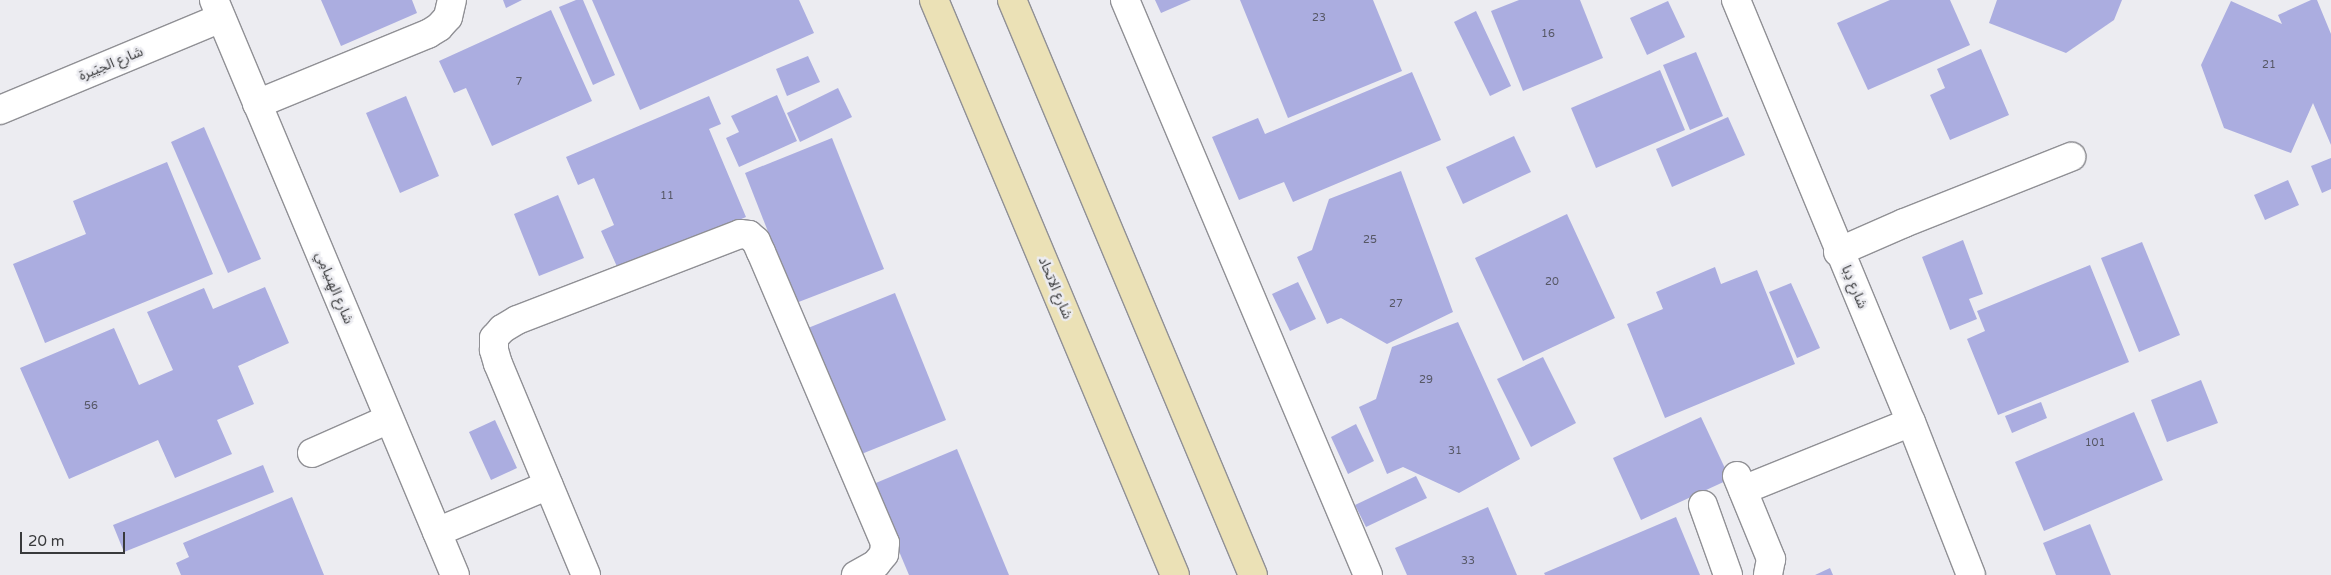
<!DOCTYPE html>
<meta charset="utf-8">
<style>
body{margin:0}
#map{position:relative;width:2331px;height:575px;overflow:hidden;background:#ececf1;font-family:"Varela Round","Noto Sans Arabic",sans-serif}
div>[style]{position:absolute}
.building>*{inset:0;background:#abade0}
.roads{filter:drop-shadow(1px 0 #909095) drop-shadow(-1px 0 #909095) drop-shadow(0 1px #909095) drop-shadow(0 -1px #909095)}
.minor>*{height:28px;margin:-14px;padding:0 14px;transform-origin:14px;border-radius:14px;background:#fff}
.major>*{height:28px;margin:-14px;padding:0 14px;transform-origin:14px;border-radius:14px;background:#ebe1b6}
span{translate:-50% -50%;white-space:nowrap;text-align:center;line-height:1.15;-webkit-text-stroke:5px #ececf1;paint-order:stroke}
.number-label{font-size:11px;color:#565765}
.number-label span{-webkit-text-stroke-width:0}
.street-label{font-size:14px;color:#393a3c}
.scale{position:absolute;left:20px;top:532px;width:105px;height:22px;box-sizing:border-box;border:2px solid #393a3c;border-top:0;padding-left:6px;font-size:15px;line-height:18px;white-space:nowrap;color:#393a3c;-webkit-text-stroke:4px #ececf1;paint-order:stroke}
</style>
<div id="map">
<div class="building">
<div style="clip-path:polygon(321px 0,412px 0,417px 13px,341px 46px)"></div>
<div style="clip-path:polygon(503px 0,522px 0,506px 8px)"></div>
<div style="clip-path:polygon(576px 0,583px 0,615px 75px,593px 85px,559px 7px)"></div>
<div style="clip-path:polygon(592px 0,799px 0,814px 33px,640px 110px)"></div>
<div style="clip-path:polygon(1155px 0,1191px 0,1161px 13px)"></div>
<div style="clip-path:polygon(1240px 0,1373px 0,1402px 71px,1288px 118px)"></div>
<div style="clip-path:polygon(1519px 0,1580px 0,1603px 58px,1523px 91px,1491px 11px)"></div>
<div style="clip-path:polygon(1890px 0,1950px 0,1970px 45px,1868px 90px,1837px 23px)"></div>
<div style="clip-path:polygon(1997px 0,2122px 0,2114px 20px,2066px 53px,1989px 23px)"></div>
<div style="clip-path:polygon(2311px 0,2317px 0,2331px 34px,2331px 145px,2313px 103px,2291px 153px,2224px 128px,2201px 65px,2231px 1px,2282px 24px,2278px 15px)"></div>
<div style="clip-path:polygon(1668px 1px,1685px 37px,1647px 55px,1630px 18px)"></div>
<div style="clip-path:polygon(551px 10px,592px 101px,492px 146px,466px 88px,454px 93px,439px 61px)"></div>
<div style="clip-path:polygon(1476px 11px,1511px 86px,1490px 96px,1454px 22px)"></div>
<div style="clip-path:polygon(1981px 49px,2009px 115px,1950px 140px,1930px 95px,1945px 88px,1937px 69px)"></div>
<div style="clip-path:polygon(1696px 52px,1723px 116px,1690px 130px,1663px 65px)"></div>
<div style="clip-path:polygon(808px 56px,820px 82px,787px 96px,776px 69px)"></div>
<div style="clip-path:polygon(1660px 70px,1685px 130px,1596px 168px,1571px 108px)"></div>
<div style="clip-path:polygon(1412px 72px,1441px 140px,1293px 202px,1284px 182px,1239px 200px,1212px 137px,1258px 118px,1265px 134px)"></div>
<div style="clip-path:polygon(838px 88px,852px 117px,800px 142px,787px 113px)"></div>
<div style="clip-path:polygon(777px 95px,797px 141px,739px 167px,726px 138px,739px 132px,731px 116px)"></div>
<div style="clip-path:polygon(406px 96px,439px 176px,400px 193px,366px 113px)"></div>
<div style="clip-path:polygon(709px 96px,721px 124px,709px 129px,746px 217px,619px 271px,601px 231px,614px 225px,594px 178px,578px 185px,566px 157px)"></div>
<div style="clip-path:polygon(1728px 117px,1745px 155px,1672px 187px,1656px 149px)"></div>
<div style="clip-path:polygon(204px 127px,261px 259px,228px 273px,171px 142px)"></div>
<div style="clip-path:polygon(1514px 136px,1531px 172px,1463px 204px,1446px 167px)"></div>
<div style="clip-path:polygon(832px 138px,884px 269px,796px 303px,745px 173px)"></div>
<div style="clip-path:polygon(2331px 158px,2331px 189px,2322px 193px,2311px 166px)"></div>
<div style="clip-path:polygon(167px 162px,213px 274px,45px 343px,13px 264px,86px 234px,73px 201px)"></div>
<div style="clip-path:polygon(1401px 171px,1453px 312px,1387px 344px,1341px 318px,1327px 324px,1297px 257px,1312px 250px,1329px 199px)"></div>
<div style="clip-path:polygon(2288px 180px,2299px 205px,2265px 220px,2254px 195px)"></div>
<div style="clip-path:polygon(558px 195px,584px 258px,539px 276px,514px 214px)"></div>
<div style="clip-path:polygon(1567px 214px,1615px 318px,1523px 361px,1475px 258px)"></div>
<div style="clip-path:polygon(1963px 240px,1983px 294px,1969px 299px,1977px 319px,1950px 330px,1922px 257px)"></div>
<div style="clip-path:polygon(2142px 242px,2180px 335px,2139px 352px,2101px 258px)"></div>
<div style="clip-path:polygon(2090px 265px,2129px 362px,1998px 415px,1967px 339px,1985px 331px,1977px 311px)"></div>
<div style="clip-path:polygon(1715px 267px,1721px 284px,1757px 270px,1795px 364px,1665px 418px,1627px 324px,1663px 309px,1656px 292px)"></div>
<div style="clip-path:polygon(1298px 282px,1316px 319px,1290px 331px,1272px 294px)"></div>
<div style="clip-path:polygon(1791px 283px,1820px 348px,1797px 358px,1769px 292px)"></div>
<div style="clip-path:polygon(265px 287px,289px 343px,238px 366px,254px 404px,217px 420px,232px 454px,175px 478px,158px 440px,69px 479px,20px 368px,114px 328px,139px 385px,173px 370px,147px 312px,204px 288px,213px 309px)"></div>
<div style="clip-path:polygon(895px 293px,946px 420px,859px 455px,808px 328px)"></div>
<div style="clip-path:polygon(1458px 322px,1520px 459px,1459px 493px,1403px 467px,1387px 474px,1359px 407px,1376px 399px,1392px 347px)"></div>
<div style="clip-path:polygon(1543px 357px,1576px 423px,1531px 447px,1497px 379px)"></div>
<div style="clip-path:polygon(2201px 380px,2218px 423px,2167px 442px,2151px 400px)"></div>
<div style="clip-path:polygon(2041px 402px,2047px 418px,2012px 433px,2005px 416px)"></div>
<div style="clip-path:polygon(2134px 412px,2163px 480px,2044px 531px,2015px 462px)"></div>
<div style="clip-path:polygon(1701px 417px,1730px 479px,1641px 520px,1613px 458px)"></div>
<div style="clip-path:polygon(495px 420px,517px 468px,491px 480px,469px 432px)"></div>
<div style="clip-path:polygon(1356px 424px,1374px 461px,1348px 474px,1331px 437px)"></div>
<div style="clip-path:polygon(957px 449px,1009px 575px,909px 575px,871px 485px)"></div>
<div style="clip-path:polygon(263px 465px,274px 492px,124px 552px,113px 525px)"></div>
<div style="clip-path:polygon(1416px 476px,1427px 498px,1366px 527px,1355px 505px)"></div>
<div style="clip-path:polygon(292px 497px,324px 575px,181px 575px,176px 563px,189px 557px,183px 543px)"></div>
<div style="clip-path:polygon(1488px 507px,1517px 575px,1407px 575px,1395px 548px)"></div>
<div style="clip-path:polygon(1676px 517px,1700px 575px,1545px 575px,1544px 573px)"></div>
<div style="clip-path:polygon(2090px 524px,2111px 575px,2056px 575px,2043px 543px)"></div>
<div style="clip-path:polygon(1830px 568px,1833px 575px,1815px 575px)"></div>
</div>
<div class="roads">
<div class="minor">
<div style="left:214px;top:0;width:623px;rotate:67.26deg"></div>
<div style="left:1125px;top:0;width:624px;rotate:67.09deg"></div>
<div style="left:1736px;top:0;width:457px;rotate:67.5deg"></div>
<div style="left:1911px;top:422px;width:164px;rotate:68.6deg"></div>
<div style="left:257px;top:104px;width:185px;rotate:-22.3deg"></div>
<div style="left:428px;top:34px;width:13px;rotate:-32deg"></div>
<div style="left:439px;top:27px;width:13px;rotate:-48deg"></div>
<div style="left:448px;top:17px;width:17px;rotate:-77deg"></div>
<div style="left:0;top:110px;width:239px;rotate:-22.6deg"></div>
<div style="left:1838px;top:252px;width:72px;rotate:-23.7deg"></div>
<div style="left:1904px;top:223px;width:180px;rotate:-21.6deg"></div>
<div style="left:312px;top:453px;width:84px;rotate:-23.8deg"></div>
<div style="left:1737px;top:476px;width:90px;rotate:67.7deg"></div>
<div style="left:1771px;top:559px;width:16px;rotate:101deg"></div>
<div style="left:1743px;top:490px;width:181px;rotate:-22deg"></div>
<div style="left:1703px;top:505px;width:74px;rotate:70.3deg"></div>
<div style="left:437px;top:532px;width:121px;rotate:-22.8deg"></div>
<div style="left:586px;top:575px;width:229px;rotate:-112.6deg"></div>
<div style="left:498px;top:364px;width:15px;rotate:-106deg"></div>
<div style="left:494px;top:350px;width:12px;rotate:-90deg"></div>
<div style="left:494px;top:338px;width:12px;rotate:-48deg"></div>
<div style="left:502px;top:329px;width:17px;rotate:-31deg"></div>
<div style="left:517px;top:320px;width:239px;rotate:-21.1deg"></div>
<div style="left:740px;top:234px;width:9px;rotate:6deg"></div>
<div style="left:749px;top:235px;width:9px;rotate:41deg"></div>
<div style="left:756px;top:241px;width:12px;rotate:66deg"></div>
<div style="left:761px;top:252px;width:316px;rotate:66.9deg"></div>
<div style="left:885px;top:543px;width:11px;rotate:95deg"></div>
<div style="left:884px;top:554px;width:13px;rotate:129deg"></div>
<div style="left:876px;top:564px;width:23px;rotate:151deg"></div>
</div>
<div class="major">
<div style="left:934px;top:0;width:623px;rotate:67.26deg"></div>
<div style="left:1012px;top:0;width:623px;rotate:67.26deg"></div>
</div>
</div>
<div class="number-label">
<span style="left:1319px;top:18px">23</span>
<span style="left:1548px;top:34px">16</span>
<span style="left:2269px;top:65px">21</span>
<span style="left:519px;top:82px">7</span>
<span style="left:667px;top:196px">11</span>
<span style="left:1370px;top:240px">25</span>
<span style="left:1552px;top:282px">20</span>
<span style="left:1396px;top:304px">27</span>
<span style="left:1426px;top:380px">29</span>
<span style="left:91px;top:406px">56</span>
<span style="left:2095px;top:443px">101</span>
<span style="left:1455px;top:451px">31</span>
<span style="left:1468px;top:561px">33</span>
</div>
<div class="street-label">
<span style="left:111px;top:64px;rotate:-22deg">شارع الحِيَيرة</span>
<span style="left:1854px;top:287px;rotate:67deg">شارع دِبا</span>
<span style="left:334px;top:288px;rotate:67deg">شارع الهِنيامِي</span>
<span style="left:1055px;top:288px;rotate:67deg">شارع الاتحاد</span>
</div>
<div class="scale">20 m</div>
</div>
